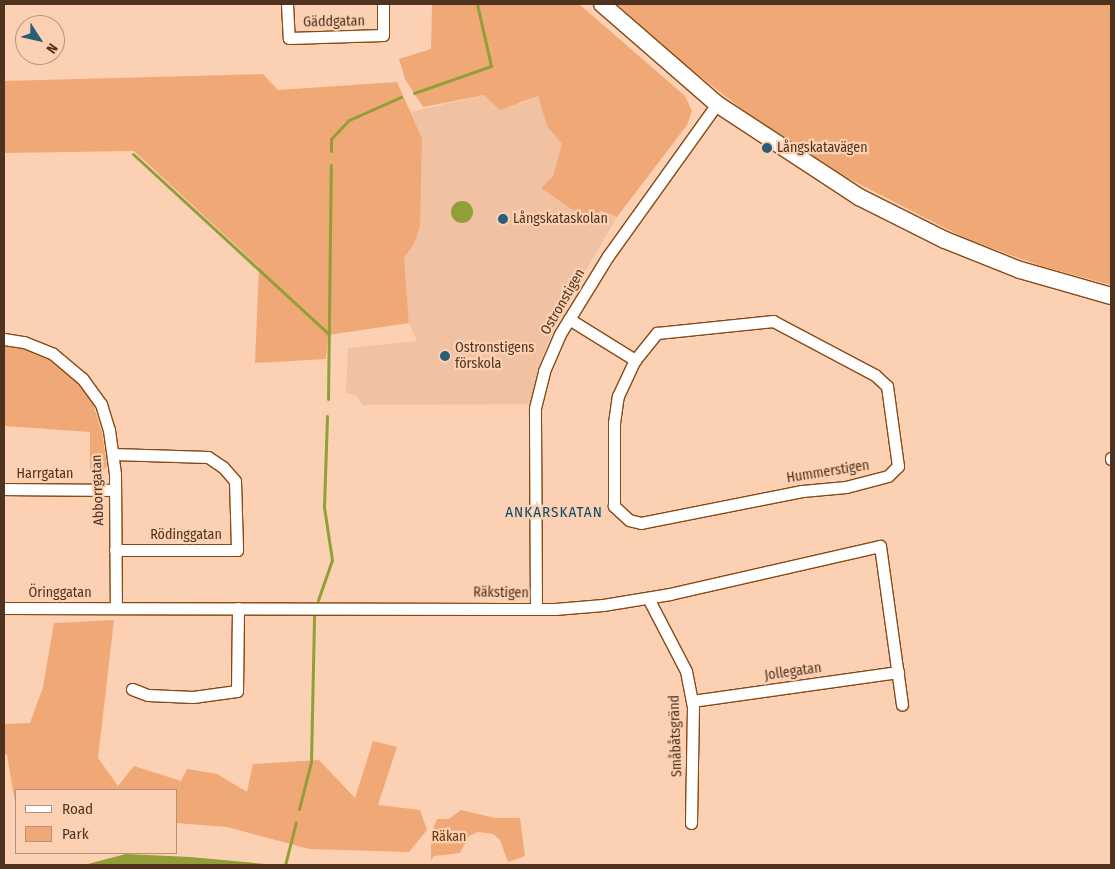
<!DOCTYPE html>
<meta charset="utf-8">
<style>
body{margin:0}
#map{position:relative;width:1115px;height:869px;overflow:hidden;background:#fcd0b3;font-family:"Fira Sans Condensed",sans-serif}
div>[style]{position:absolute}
.built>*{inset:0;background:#f0c2a2}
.green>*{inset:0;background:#f0a976}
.water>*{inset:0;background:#929f39}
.round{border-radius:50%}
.stream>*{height:3px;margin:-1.5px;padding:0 1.5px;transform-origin:1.5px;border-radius:1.5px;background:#929f39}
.roads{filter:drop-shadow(1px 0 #874913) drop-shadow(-1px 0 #874913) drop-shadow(0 1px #874913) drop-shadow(0 -1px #874913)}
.street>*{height:11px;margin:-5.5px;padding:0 5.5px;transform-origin:5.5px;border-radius:5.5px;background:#fff}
.secondary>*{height:16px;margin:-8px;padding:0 8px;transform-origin:8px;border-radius:8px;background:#fff}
.dots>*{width:14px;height:14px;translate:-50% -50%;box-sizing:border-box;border:2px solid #fcd0b3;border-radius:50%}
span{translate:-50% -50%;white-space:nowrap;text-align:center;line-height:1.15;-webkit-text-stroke:4.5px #fcd0b3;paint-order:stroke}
.street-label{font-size:14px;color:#4f331e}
.poi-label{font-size:14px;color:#4f331e}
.left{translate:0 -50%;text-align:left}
.park-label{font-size:14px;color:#6e3808}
.neighbourhood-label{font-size:15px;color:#094b6a;letter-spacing:1px}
.frame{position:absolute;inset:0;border:5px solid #4f331e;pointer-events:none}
.legend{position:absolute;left:15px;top:789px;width:162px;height:65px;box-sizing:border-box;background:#fcd0b3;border:1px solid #b79177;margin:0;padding:6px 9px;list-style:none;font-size:15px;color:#4f331e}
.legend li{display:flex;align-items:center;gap:10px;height:25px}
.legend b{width:25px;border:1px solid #b79177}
.north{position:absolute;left:15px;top:15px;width:50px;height:50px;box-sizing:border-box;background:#fcd0b3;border:1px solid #b79177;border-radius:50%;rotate:125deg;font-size:14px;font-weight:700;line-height:20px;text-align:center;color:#4f331e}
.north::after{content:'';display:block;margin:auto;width:18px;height:22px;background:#295d79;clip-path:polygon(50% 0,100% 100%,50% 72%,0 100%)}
</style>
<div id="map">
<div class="built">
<div style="clip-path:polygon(484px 95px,520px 104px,538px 96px,547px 126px,562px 144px,553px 176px,541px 188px,558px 198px,617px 217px,557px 320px,540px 363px,531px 404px,363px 405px,356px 396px,346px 393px,348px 348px,417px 341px,409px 323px,404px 258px,414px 244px,422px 138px,411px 112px)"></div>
</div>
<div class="green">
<div style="clip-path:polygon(432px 4px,579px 4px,685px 96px,692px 111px,687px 125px,617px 217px,601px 211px,589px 221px,541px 188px,553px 176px,562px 144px,547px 126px,538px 96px,500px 110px,484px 95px,423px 107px,405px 79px,399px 59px,431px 49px)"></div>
<div style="clip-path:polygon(617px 4px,1111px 4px,1111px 285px,1041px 266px,966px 239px,840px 174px,748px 114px,669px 52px)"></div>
<div style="clip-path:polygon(263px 74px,278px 90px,397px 82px,422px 138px,420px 226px,414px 244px,404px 258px,409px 323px,328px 335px,326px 359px,255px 363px,259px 267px,134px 151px,4px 153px,4px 81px)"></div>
<div style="clip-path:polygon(20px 344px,52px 359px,79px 383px,93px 404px,102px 432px,107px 466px,101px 473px,90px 474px,90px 432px,4px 426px,4px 345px)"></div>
<div style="clip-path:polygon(114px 620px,98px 758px,118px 786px,134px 766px,181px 781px,187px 769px,217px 774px,247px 792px,253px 764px,319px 760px,355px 798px,373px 741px,397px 747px,378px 805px,420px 810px,427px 830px,409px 852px,309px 849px,227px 827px,176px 823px,176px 790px,16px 790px,16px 808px,7px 755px,4px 754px,4px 724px,30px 723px,43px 687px,54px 623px)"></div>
<div style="clip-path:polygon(461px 810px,495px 818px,520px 818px,525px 856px,508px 862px,500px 840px,493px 834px,478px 832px,469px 836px,460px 853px,434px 856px,431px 860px,431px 834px,437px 819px,449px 819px)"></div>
</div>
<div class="water">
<div class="round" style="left:451px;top:201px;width:22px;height:22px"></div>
<div style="clip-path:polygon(126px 854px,190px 857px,277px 865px,84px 865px)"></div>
</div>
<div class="stream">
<div style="left:414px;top:93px;width:82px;rotate:-19.3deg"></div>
<div style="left:491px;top:66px;width:64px;rotate:-102.7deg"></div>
<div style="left:331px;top:151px;width:12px;rotate:-90deg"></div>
<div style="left:331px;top:139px;width:26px;rotate:-47deg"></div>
<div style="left:349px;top:120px;width:57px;rotate:-23.9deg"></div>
<div style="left:133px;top:154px;width:266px;rotate:42.6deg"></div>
<div style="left:328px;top:399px;width:234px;rotate:-89.3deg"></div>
<div style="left:318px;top:600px;width:42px;rotate:-70.7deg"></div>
<div style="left:332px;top:560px;width:54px;rotate:-98.6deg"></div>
<div style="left:324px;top:507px;width:91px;rotate:-88.1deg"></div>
<div style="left:299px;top:809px;width:49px;rotate:-75.7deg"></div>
<div style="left:311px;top:762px;width:146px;rotate:-88.8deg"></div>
<div style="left:285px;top:865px;width:44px;rotate:-75.7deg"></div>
</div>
<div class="roads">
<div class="street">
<div style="left:287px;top:4px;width:34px;rotate:87deg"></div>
<div style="left:289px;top:38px;width:94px;rotate:-1.8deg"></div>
<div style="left:383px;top:35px;width:31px;rotate:-90deg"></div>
<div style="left:569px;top:319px;width:78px;rotate:31.8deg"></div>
<div style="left:635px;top:360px;width:35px;rotate:-51deg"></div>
<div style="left:657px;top:333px;width:117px;rotate:-5.9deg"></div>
<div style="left:773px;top:321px;width:115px;rotate:27.9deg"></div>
<div style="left:875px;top:375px;width:16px;rotate:43deg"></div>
<div style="left:887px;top:386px;width:81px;rotate:82.2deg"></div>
<div style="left:898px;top:466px;width:14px;rotate:135deg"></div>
<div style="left:888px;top:476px;width:43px;rotate:165.3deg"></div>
<div style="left:846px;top:487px;width:44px;rotate:174.8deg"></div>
<div style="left:802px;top:491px;width:164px;rotate:168.8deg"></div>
<div style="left:641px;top:523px;width:12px;rotate:-166deg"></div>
<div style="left:629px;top:520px;width:21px;rotate:-137deg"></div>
<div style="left:614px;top:506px;width:83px;rotate:-90deg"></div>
<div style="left:614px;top:423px;width:27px;rotate:-82deg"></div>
<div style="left:618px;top:396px;width:40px;rotate:-65deg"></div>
<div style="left:4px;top:339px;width:20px;rotate:9deg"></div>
<div style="left:24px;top:342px;width:31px;rotate:22deg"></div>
<div style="left:53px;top:354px;width:38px;rotate:40deg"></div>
<div style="left:82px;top:378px;width:32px;rotate:54deg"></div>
<div style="left:101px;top:404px;width:27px;rotate:73deg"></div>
<div style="left:109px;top:430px;width:44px;rotate:82.2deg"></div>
<div style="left:115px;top:474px;width:134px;rotate:89.6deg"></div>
<div style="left:113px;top:454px;width:95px;rotate:1.8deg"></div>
<div style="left:208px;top:457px;width:18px;rotate:34deg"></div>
<div style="left:223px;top:467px;width:18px;rotate:49deg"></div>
<div style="left:235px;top:481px;width:69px;rotate:88.3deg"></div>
<div style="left:237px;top:550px;width:122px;rotate:180deg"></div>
<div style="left:1111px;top:458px;width:1px;rotate:90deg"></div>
<div style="left:4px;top:489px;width:111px;rotate:0.5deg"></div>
<div style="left:648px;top:598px;width:82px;rotate:62.5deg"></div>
<div style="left:686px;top:671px;width:37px;rotate:79deg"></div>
<div style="left:693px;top:707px;width:116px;rotate:91deg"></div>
<div style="left:4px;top:608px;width:551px;rotate:0.1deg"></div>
<div style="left:555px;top:609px;width:48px;rotate:-4.8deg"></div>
<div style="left:603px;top:605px;width:68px;rotate:-9.3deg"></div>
<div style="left:670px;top:594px;width:215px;rotate:-12.9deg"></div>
<div style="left:880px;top:546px;width:160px;rotate:82.1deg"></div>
<div style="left:536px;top:609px;width:201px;rotate:-90.3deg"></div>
<div style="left:535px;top:408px;width:38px;rotate:-76deg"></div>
<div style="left:544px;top:371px;width:40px;rotate:-66.6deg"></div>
<div style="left:560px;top:334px;width:92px;rotate:-58.4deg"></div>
<div style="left:608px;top:256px;width:187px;rotate:-54.4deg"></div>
<div style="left:132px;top:689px;width:17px;rotate:21deg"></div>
<div style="left:148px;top:695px;width:45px;rotate:2.5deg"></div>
<div style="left:193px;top:697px;width:44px;rotate:-7.8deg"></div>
<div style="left:237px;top:691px;width:83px;rotate:-89.3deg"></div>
<div style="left:692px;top:701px;width:208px;rotate:-8deg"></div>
</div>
<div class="secondary">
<div style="left:602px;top:4px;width:152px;rotate:41deg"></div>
<div style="left:717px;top:104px;width:170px;rotate:33.2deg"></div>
<div style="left:859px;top:197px;width:96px;rotate:26.6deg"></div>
<div style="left:945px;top:240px;width:81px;rotate:21.8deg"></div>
<div style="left:1020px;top:270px;width:95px;rotate:15.9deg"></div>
</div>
</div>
<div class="dots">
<div style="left:767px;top:148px;background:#295d79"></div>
<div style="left:503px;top:219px;background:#295d79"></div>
<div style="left:445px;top:356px;background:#295d79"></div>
</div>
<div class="street-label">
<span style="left:334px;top:22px;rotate:-1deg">Gäddgatan</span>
<span style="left:563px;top:302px;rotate:-60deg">Ostronstigen</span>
<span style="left:828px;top:472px;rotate:-9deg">Hummerstigen</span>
<span style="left:45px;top:474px">Harrgatan</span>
<span style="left:98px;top:490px;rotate:-92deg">Abborrgatan</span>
<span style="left:186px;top:535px">Rödinggatan</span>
<span style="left:60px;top:593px">Öringgatan</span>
<span style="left:501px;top:593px;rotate:1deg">Räkstigen</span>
<span style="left:793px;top:672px;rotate:-8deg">Jollegatan</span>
<span style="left:676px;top:736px;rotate:-92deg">Småbåtsgränd</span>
</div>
<div class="poi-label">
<span class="left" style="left:777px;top:148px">Långskatavägen</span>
<span class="left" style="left:513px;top:219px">Långskataskolan</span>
<span class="left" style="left:455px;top:356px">Ostronstigens<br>förskola</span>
</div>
<div class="park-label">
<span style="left:449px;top:837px">Räkan</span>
</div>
<div class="neighbourhood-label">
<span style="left:554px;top:513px">ANKARSKATAN</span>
</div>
<div class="frame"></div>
<ul class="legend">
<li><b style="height:6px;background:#fff"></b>Road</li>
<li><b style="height:14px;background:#f0a976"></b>Park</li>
</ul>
<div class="north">N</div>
</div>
